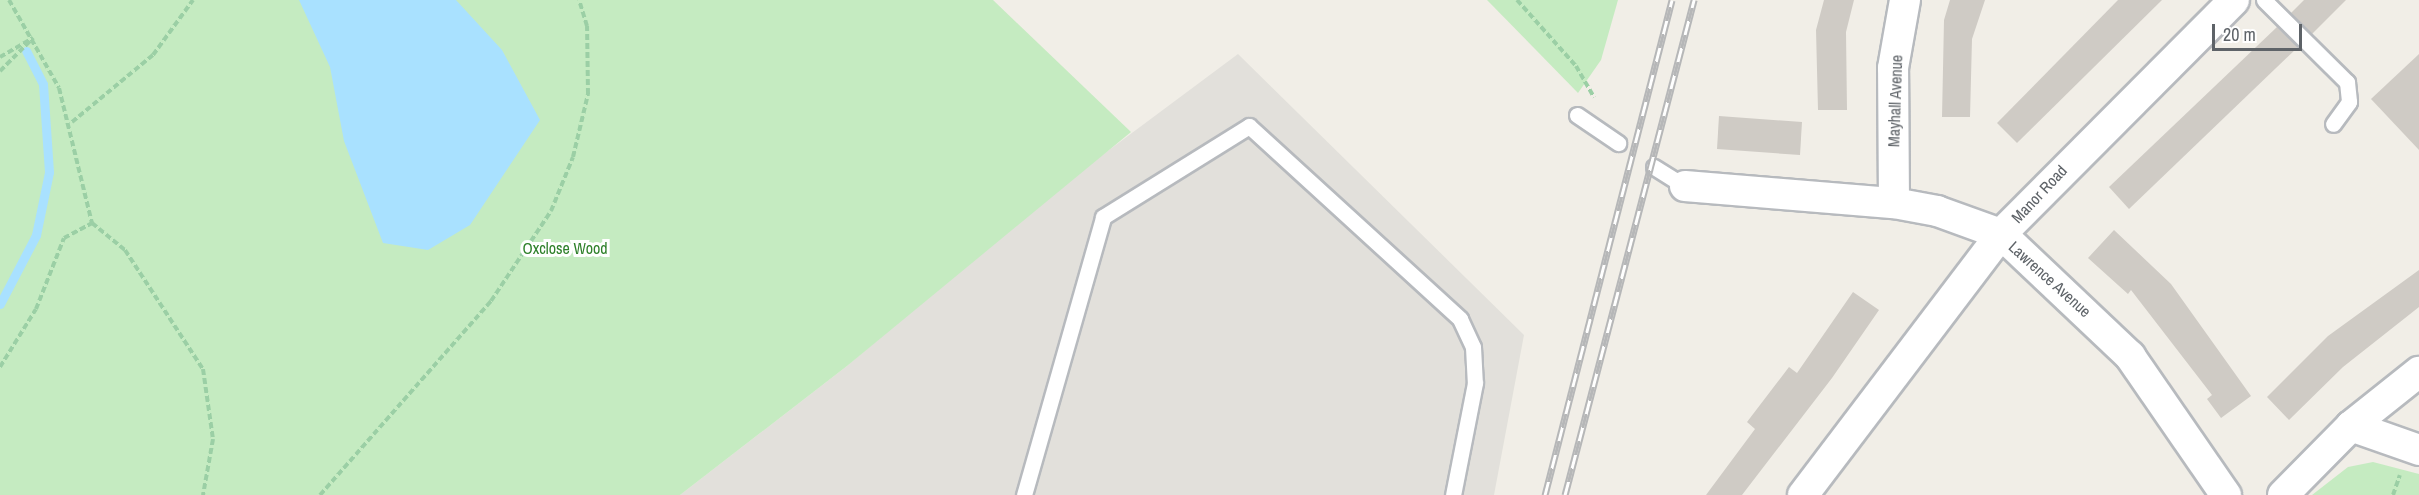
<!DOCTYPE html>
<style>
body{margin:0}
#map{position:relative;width:2419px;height:495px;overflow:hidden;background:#f1eee7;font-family:"Archivo Narrow",sans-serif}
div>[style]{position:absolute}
.industrial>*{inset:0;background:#e2e0db}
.green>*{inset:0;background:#c5ebc1}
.water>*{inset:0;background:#a9e1ff}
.stream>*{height:9px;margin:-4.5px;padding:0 4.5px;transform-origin:4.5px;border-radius:4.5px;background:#a9e1ff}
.building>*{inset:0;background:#cfcbc5}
.path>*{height:4px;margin-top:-2px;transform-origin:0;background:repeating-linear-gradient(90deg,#9bcfa5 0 6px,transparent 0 9px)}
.roads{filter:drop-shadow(2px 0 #b7babe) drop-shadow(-2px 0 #b7babe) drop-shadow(0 2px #b7babe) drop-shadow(0 -2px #b7babe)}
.service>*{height:15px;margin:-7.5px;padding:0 7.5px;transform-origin:7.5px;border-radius:7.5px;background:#fff}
.minor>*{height:30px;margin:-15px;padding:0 15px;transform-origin:15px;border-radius:15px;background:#fff}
.rail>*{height:7px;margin-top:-3.5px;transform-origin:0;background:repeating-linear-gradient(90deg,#fff 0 14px,#b6b7b8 0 28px);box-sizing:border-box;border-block:2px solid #b6b7b8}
span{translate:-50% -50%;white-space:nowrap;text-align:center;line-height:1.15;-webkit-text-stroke:6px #fff;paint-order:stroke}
.street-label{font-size:16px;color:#5e6368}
.park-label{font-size:16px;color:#2f812b}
.scale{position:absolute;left:2212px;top:24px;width:90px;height:27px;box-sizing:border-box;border:3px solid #5e6368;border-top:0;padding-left:8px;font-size:18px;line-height:21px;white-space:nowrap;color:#5e6368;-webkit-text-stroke:4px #fff;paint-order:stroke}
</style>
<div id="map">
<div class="industrial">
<div style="clip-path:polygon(1238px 54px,1524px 335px,1494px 495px,680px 495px,847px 366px,1050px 194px)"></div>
</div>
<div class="green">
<div style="clip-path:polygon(0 0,993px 0,1131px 132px,847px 366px,680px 495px,0 495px)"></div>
<div style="clip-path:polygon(1487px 0,1618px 0,1601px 60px,1578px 93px)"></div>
<div style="clip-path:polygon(2373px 462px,2419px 474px,2419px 495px,2312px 495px,2348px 467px)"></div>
</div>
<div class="water">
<div style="clip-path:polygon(299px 0,456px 0,502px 50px,540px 120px,470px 225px,428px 250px,383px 243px,344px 141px,330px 67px)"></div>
</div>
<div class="stream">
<div style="left:0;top:304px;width:78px;rotate:-62.4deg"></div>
<div style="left:36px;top:235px;width:64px;rotate:-78.3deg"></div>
<div style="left:49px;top:172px;width:88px;rotate:-93.9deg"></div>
<div style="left:43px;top:84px;width:37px;rotate:-117deg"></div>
</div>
<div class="building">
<div style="clip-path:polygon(1824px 0,1854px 0,1846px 32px,1847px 110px,1818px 110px,1816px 30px)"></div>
<div style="clip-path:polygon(1950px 0,1985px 0,1972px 39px,1970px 117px,1942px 117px,1944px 20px)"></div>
<div style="clip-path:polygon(2118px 0,2162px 0,2017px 143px,1997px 123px)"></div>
<div style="clip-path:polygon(2304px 0,2346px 0,2312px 34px,2291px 13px)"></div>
<div style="clip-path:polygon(2277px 27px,2298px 47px,2129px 209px,2109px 187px)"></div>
<div style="clip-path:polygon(2419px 54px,2419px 150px,2371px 99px)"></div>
<div style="clip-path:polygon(1719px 116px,1802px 122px,1800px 155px,1717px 149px)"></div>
<div style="clip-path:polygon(2114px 230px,2171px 284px,2251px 396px,2221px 418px,2207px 399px,2212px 395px,2131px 290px,2128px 294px,2088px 258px)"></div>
<div style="clip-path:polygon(2419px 270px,2419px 307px,2343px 367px,2289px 420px,2267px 397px,2328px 336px)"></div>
<div style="clip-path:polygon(1853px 292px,1879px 310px,1832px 378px,1742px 495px,1706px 495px,1755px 429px,1747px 422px,1789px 367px,1797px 373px)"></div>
</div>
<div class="path">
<div style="left:9px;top:0;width:101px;rotate:60.4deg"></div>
<div style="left:59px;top:88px;width:139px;rotate:76.3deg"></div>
<div style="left:92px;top:223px;width:43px;rotate:39.3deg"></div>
<div style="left:125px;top:250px;width:142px;rotate:56.8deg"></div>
<div style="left:203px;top:369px;width:71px;rotate:81.9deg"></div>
<div style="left:213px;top:439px;width:57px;rotate:100.1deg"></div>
<div style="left:1517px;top:0;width:89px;rotate:48.2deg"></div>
<div style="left:1576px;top:66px;width:36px;rotate:60deg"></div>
<div style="left:0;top:57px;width:38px;rotate:-30deg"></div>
<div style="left:0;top:71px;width:47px;rotate:-45deg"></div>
<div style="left:72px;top:122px;width:105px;rotate:-39.6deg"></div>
<div style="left:153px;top:55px;width:68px;rotate:-54deg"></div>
<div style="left:0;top:367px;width:68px;rotate:-58.2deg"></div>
<div style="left:36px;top:309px;width:76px;rotate:-68.5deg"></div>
<div style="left:64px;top:238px;width:32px;rotate:-28deg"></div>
<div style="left:320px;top:495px;width:259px;rotate:-48.6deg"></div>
<div style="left:491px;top:301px;width:108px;rotate:-56.3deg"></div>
<div style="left:551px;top:211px;width:58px;rotate:-67.8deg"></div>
<div style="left:573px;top:157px;width:65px;rotate:-76.6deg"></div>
<div style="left:588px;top:94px;width:68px;rotate:-90.8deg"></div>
<div style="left:587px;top:26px;width:27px;rotate:-107deg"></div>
<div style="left:2393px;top:495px;width:21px;rotate:-71deg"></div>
</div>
<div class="roads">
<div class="service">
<div style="left:2264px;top:0;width:117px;rotate:44.7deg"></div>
<div style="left:2347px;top:82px;width:20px;rotate:84deg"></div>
<div style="left:2349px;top:102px;width:27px;rotate:126deg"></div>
<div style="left:1577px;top:115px;width:50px;rotate:34.3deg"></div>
<div style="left:1654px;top:167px;width:36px;rotate:32deg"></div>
<div style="left:1024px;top:495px;width:289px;rotate:-74.1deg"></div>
<div style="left:1103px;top:217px;width:172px;rotate:-31.9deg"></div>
<div style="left:1249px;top:126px;width:286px;rotate:42.4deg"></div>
<div style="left:1460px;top:319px;width:31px;rotate:65deg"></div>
<div style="left:1473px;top:347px;width:36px;rotate:87deg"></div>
<div style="left:1475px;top:383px;width:114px;rotate:101.1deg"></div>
</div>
<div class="minor">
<div style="left:1685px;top:186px;width:210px;rotate:4.7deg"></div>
<div style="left:1894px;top:203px;width:44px;rotate:10.5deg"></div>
<div style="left:1937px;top:211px;width:68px;rotate:19.8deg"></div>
<div style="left:2001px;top:234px;width:178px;rotate:43.4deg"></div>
<div style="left:2130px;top:356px;width:169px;rotate:55.4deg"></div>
<div style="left:1894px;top:203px;width:135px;rotate:-90.4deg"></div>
<div style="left:1893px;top:68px;width:69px;rotate:-80deg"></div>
<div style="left:2351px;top:426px;width:72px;rotate:19.4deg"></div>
<div style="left:1803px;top:495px;width:328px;rotate:-52.8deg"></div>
<div style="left:2001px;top:234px;width:330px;rotate:-45.1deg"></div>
<div style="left:2283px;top:495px;width:97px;rotate:-45.4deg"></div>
<div style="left:2351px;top:426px;width:87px;rotate:-38.5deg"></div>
</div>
</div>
<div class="rail">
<div style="left:1545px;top:495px;width:511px;rotate:-75.61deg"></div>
<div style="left:1565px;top:495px;width:512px;rotate:-75.39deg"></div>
</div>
<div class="street-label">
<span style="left:1895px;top:101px;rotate:-88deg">Mayhall Avenue</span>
<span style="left:2039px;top:194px;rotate:-47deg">Manor Road</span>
<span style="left:2050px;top:279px;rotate:42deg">Lawrence Avenue</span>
</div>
<div class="park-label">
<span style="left:565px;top:248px">Oxclose Wood</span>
</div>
<div class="scale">20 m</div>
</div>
